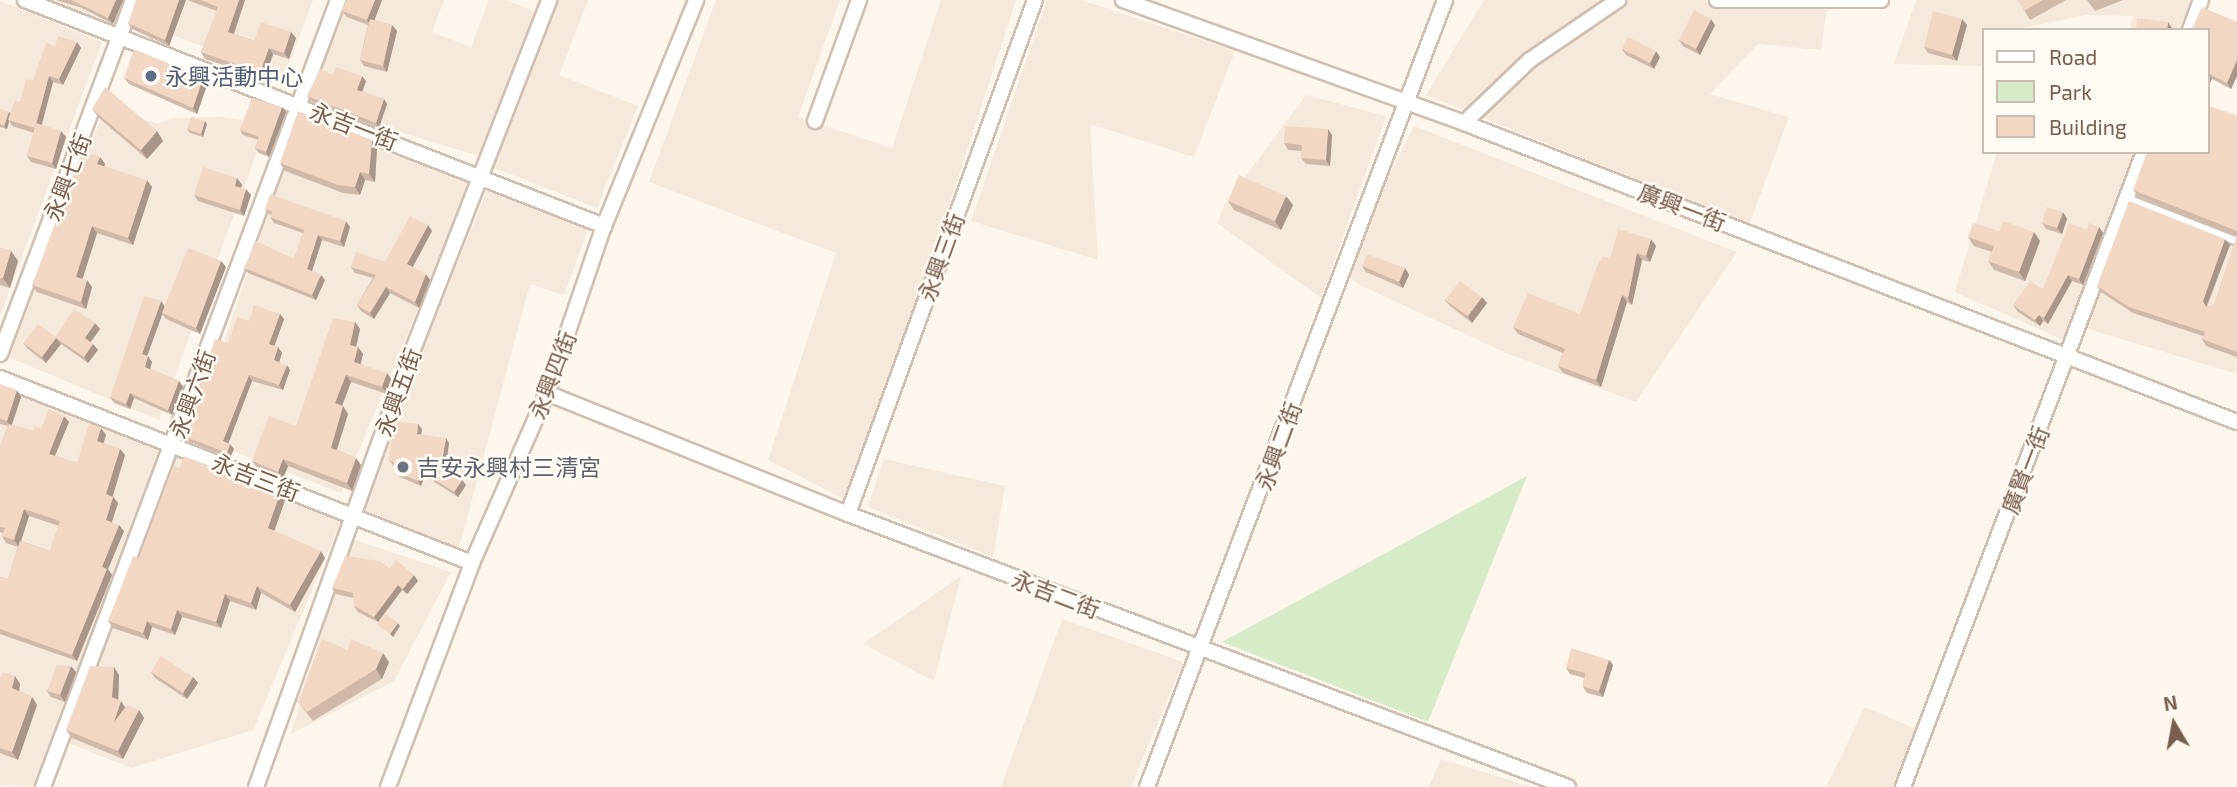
<!DOCTYPE html>
<meta charset="utf-8">
<style>
body{margin:0}
#map{position:relative;width:2237px;height:787px;overflow:hidden;background:#fdf6ec;font-family:"Exo 2","Noto Sans TC",sans-serif}
div>[style]{position:absolute}
.residential>*{inset:0;background:#f4e9da}
.green>*{inset:0;background:#d7ebc9}
.roads{filter:drop-shadow(2px 0 #d0bfb0) drop-shadow(-2px 0 #d0bfb0) drop-shadow(0 2px #d0bfb0) drop-shadow(0 -2px #d0bfb0)}
.service>*{height:7px;margin:-3.5px;padding:0 3.5px;transform-origin:3.5px;border-radius:3.5px;background:#fff}
.minor>*{height:14px;margin:-7px;padding:0 7px;transform-origin:7px;border-radius:7px;background:#fff}
.wall>*{inset:0;background:#d0b9a9}
.shaded-wall>*{inset:0;background:#a99689}
.building>*{inset:0;background:#f2d7c4}
.dots>*{width:19px;height:19px;translate:-50% -50%;box-sizing:border-box;border:4px solid #fffaf3;border-radius:50%}
span{translate:-50% -50%;white-space:nowrap;text-align:center;line-height:1.15;-webkit-text-stroke:5px #fffaf3;paint-order:stroke}
.service-label{font-size:23px;color:#4e5e75}
.left{translate:0 -50%;text-align:left}
.street-label{font-size:23px;color:#795e4e}
.worship-label{font-size:23px;color:#5b616d}
.legend{position:absolute;left:1982px;top:28px;width:228px;height:126px;box-sizing:border-box;background:#fffaf3;border:2px solid #c9bcb1;margin:0;padding:9px 12px;list-style:none;font-size:21px;color:#795e4e}
.legend li{display:flex;align-items:center;gap:14px;height:35px}
.legend b{width:35px;border:2px solid #c9bcb1}
.north{position:absolute;left:2139px;top:689px;width:70px;height:70px;-webkit-text-stroke:5px #fffaf3;paint-order:stroke;rotate:350deg;font-size:19px;font-weight:700;line-height:28px;text-align:center;color:#795e4e}
.north::after{content:'';display:block;margin:auto;width:24px;height:32px;background:#795e4e;clip-path:polygon(50% 0,100% 100%,50% 72%,0 100%)}
</style>
<div id="map">
<div class="residential">
<div style="clip-path:polygon(43px 0,125px 0,115px 30px)"></div>
<div style="clip-path:polygon(140px 0,313px 0,284px 77px,133px 20px)"></div>
<div style="clip-path:polygon(346px 0,444px 0,432px 32px,471px 47px,489px 0,505px 0,535px 11px,479px 156px,303px 103px)"></div>
<div style="clip-path:polygon(558px 0,588px 0,559px 75px,638px 106px,597px 208px,492px 167px)"></div>
<div style="clip-path:polygon(716px 0,840px 0,798px 117px,892px 148px,941px 0,1016px 0,852px 503px,768px 460px,836px 253px,649px 182px)"></div>
<div style="clip-path:polygon(1047px 0,1081px 0,1235px 51px,1194px 157px,1090px 124px,1098px 260px,971px 221px)"></div>
<div style="clip-path:polygon(1484px 0,1828px 0,1821px 50px,1758px 44px,1710px 94px,1789px 117px,1749px 225px,1426px 95px)"></div>
<div style="clip-path:polygon(1916px 0,2194px 0,2183px 30px,2130px 30px,2133px 16px,2087px 15px,2012px 30px,1983px 30px,1983px 66px,1894px 64px)"></div>
<div style="clip-path:polygon(0 1px,102px 42px,0 316px)"></div>
<div style="clip-path:polygon(1306px 95px,1386px 116px,1321px 298px,1217px 223px,1225px 204px)"></div>
<div style="clip-path:polygon(106px 106px,157px 124px,173px 118px,222px 117px,267px 124px,159px 420px,6px 356px)"></div>
<div style="clip-path:polygon(2207px 106px,2237px 114px,2237px 374px,2085px 328px,2149px 152px,2207px 152px)"></div>
<div style="clip-path:polygon(302px 113px,472px 181px,341px 493px,192px 435px)"></div>
<div style="clip-path:polygon(1414px 126px,1737px 252px,1636px 402px,1506px 353px,1360px 285px,1346px 274px,1358px 238px)"></div>
<div style="clip-path:polygon(1997px 152px,2136px 152px,2064px 340px,1955px 292px)"></div>
<div style="clip-path:polygon(488px 188px,590px 224px,564px 295px,530px 284px,459px 548px,359px 508px)"></div>
<div style="clip-path:polygon(0 380px,163px 443px,38px 787px,0 785px)"></div>
<div style="clip-path:polygon(171px 453px,341px 521px,253px 730px,131px 768px,66px 742px)"></div>
<div style="clip-path:polygon(884px 459px,1005px 486px,993px 557px,868px 507px)"></div>
<div style="clip-path:polygon(349px 538px,451px 572px,394px 681px,291px 734px)"></div>
<div style="clip-path:polygon(961px 576px,934px 681px,863px 644px)"></div>
<div style="clip-path:polygon(1062px 619px,1183px 662px,1131px 787px,1001px 787px)"></div>
<div style="clip-path:polygon(1865px 707px,1923px 732px,1902px 787px,1826px 787px)"></div>
<div style="clip-path:polygon(1441px 759px,1532px 787px,1429px 787px)"></div>
</div>
<div class="green">
<div style="clip-path:polygon(1527px 476px,1428px 722px,1222px 642px)"></div>
</div>
<div class="roads">
<div class="service">
<div style="left:2127px;top:198px;width:118px;rotate:21.4deg"></div>
</div>
<div class="minor">
<div style="left:25px;top:0;width:622px;rotate:21.32deg"></div>
<div style="left:1123px;top:0;width:363px;rotate:19.8deg"></div>
<div style="left:1464px;top:123px;width:829px;rotate:21.15deg"></div>
<div style="left:1717px;top:0;width:164px"></div>
<div style="left:2190px;top:30px;width:32px;rotate:-70deg"></div>
<div style="left:815px;top:121px;width:129px;rotate:-70deg"></div>
<div style="left:1464px;top:123px;width:91px;rotate:-43.7deg"></div>
<div style="left:1530px;top:60px;width:107px;rotate:-34.3deg"></div>
<div style="left:0;top:354px;width:378px;rotate:-69.4deg"></div>
<div style="left:0;top:378px;width:507px;rotate:21.4deg"></div>
<div style="left:547px;top:393px;width:324px;rotate:21.9deg"></div>
<div style="left:848px;top:514px;width:770px;rotate:20.77deg"></div>
<div style="left:848px;top:514px;width:547px;rotate:-70.01deg"></div>
<div style="left:43px;top:787px;width:840px;rotate:-69.45deg"></div>
<div style="left:256px;top:787px;width:462px;rotate:-70.3deg"></div>
<div style="left:412px;top:352px;width:378px;rotate:-68.7deg"></div>
<div style="left:388px;top:787px;width:239px;rotate:-69.4deg"></div>
<div style="left:472px;top:563px;width:186px;rotate:-66.2deg"></div>
<div style="left:547px;top:393px;width:176px;rotate:-71.2deg"></div>
<div style="left:604px;top:226px;width:244px;rotate:-67.8deg"></div>
<div style="left:1147px;top:787px;width:842px;rotate:-69.26deg"></div>
<div style="left:1903px;top:787px;width:679px;rotate:-69.22deg"></div>
</div>
</div>
<div class="wall">
<div style="clip-path:polygon(56px 0,123px 0,113px 24px,82px 8px)"></div>
<div style="clip-path:polygon(186px 0,169px 46px,132px 29px,128px 23px)"></div>
<div style="clip-path:polygon(187px 0,245px 0,234px 34px,254px 41px,291px 32px,296px 38px,289px 59px,273px 54px,265px 79px,205px 59px,201px 52px,217px 11px)"></div>
<div style="clip-path:polygon(382px 0,374px 20px,392px 25px,397px 31px,387px 72px,364px 66px,360px 60px,368px 25px,347px 17px,342px 11px)"></div>
<div style="clip-path:polygon(2018px 0,2066px 0,2030px 20px)"></div>
<div style="clip-path:polygon(2087px 0,2123px 0,2095px 11px)"></div>
<div style="clip-path:polygon(2237px 22px,2237px 76px,2231px 89px,2212px 79px,2207px 88px,2207px 30px)"></div>
<div style="clip-path:polygon(1715px 25px,1700px 55px,1683px 46px,1679px 40px)"></div>
<div style="clip-path:polygon(1967px 25px,1957px 61px,1928px 53px,1924px 47px)"></div>
<div style="clip-path:polygon(77px 42px,81px 48px,63px 85px,53px 82px,42px 125px,66px 137px,56px 169px,31px 162px,27px 156px,34px 133px,12px 126px,9px 121px,7px 129px,0 127px,0 109px,10px 113px,20px 102px,55px 46px)"></div>
<div style="clip-path:polygon(1622px 49px,1660px 57px,1654px 69px,1626px 55px)"></div>
<div style="clip-path:polygon(333px 75px,366px 81px,362px 92px,384px 99px,387px 104px,379px 128px,311px 101px,307px 96px)"></div>
<div style="clip-path:polygon(124px 78px,203px 78px,207px 85px,197px 114px,129px 84px)"></div>
<div style="clip-path:polygon(92px 109px,157px 131px,163px 141px,147px 159px,99px 118px)"></div>
<div style="clip-path:polygon(286px 112px,269px 157px,259px 153px,255px 148px,258px 140px,243px 135px,240px 130px)"></div>
<div style="clip-path:polygon(2237px 117px,2237px 357px,2206px 346px,2202px 339px,2203px 336px,2133px 313px,2101px 292px,2097px 286px,2230px 245px,2207px 307px,2214px 305px,2237px 236px,2138px 196px,2133px 190px)"></div>
<div style="clip-path:polygon(205px 121px,207px 124px,203px 137px,190px 133px,187px 129px)"></div>
<div style="clip-path:polygon(1332px 135px,1330px 166px,1306px 164px,1301px 158px,1302px 151px,1288px 150px,1284px 143px)"></div>
<div style="clip-path:polygon(377px 148px,375px 182px,365px 180px,360px 195px,343px 193px,285px 171px,280px 163px)"></div>
<div style="clip-path:polygon(100px 157px,105px 164px,104px 166px,152px 187px,133px 245px,97px 233px,82px 279px,92px 287px,86px 309px,37px 292px,32px 285px)"></div>
<div style="clip-path:polygon(237px 178px,242px 185px,241px 187px,251px 195px,244px 216px,198px 201px,194px 195px)"></div>
<div style="clip-path:polygon(1228px 201px,1293px 205px,1281px 230px,1234px 210px)"></div>
<div style="clip-path:polygon(265px 209px,350px 227px,344px 247px,322px 240px,312px 271px,325px 280px,316px 300px,248px 273px,244px 268px,294px 259px,303px 233px,274px 223px,270px 217px,271px 215px,269px 214px)"></div>
<div style="clip-path:polygon(2067px 219px,2062px 234px,2046px 229px,2042px 223px)"></div>
<div style="clip-path:polygon(2099px 227px,2103px 233px,2083px 285px,2072px 281px,2048px 324px,2043px 321px,2040px 326px,2018px 312px,2013px 305px,2043px 289px,2087px 230px)"></div>
<div style="clip-path:polygon(432px 231px,413px 267px,430px 280px,419px 308px,390px 293px,374px 319px,361px 311px,357px 305px,373px 278px,355px 273px,351px 267px,385px 262px)"></div>
<div style="clip-path:polygon(1999px 231px,2034px 232px,2040px 241px,2025px 281px,1994px 270px,1988px 261px,1992px 252px,1974px 246px,1968px 237px)"></div>
<div style="clip-path:polygon(1656px 246px,1650px 262px,1642px 260px,1632px 305px,1627px 302px,1601px 387px,1563px 373px,1558px 366px,1563px 353px,1518px 334px,1513px 327px,1580px 314px,1610px 259px)"></div>
<div style="clip-path:polygon(0 248px,11px 251px,18px 261px,10px 288px,0 285px)"></div>
<div style="clip-path:polygon(221px 261px,226px 267px,200px 334px,166px 319px,162px 314px,147px 356px,152px 362px,150px 369px,179px 381px,183px 387px,172px 415px,134px 398px,130px 409px,114px 403px,110px 397px,165px 307px)"></div>
<div style="clip-path:polygon(1362px 266px,1405px 268px,1409px 275px,1403px 288px,1366px 272px)"></div>
<div style="clip-path:polygon(1445px 300px,1487px 303px,1472px 323px,1450px 306px)"></div>
<div style="clip-path:polygon(280px 314px,284px 319px,274px 346px,278px 347px,282px 353px,279px 362px,290px 370px,283px 390px,252px 381px,228px 443px,234px 449px,230px 458px,185px 440px,181px 435px,228px 343px,249px 321px)"></div>
<div style="clip-path:polygon(355px 322px,360px 329px,356px 346px,358px 347px,363px 354px,361px 364px,392px 380px,387px 394px,351px 382px,342px 406px,348px 414px,337px 450px,356px 458px,361px 465px,352px 491px,288px 466px,283px 479px,257px 468px,252px 461px,296px 426px)"></div>
<div style="clip-path:polygon(100px 329px,91px 342px,98px 350px,88px 363px,61px 344px,46px 363px,28px 349px,23px 343px)"></div>
<div style="clip-path:polygon(evenodd,0 384px,21px 397px,12px 425px,33px 431px,69px 422px,55px 456px,77px 463px,101px 428px,106px 435px,103px 443px,120px 449px,125px 455px,113px 496px,118px 503px,112px 522px,124px 531px,108px 569px,112px 575px,77px 661px,0 634px,0 577px,8px 579px,18px 547px,6px 543px,2px 536px,3px 533px,0 532px,0 447px,8px 426px,0 424px,0 384px,29px 516px,59px 526px,50px 551px,21px 541px,29px 516px)"></div>
<div style="clip-path:polygon(422px 429px,421px 435px,449px 443px,445px 469px,462px 480px,466px 485px,458px 497px,425px 476px,421px 486px,400px 477px,396px 472px,398px 468px,393px 465px,389px 460px)"></div>
<div style="clip-path:polygon(285px 500px,274px 531px,325px 558px,295px 612px,261px 593px,256px 610px,230px 601px,221px 628px,182px 617px,175px 635px,152px 627px,148px 640px,113px 628px,108px 621px,139px 558px)"></div>
<div style="clip-path:polygon(390px 569px,418px 581px,407px 594px,402px 590px,378px 622px,358px 612px,354px 606px,354px 598px,336px 594px,332px 588px)"></div>
<div style="clip-path:polygon(348px 650px,389px 662px,382px 679px,313px 721px,298px 702px)"></div>
<div style="clip-path:polygon(1609px 660px,1613px 665px,1603px 697px,1587px 693px,1583px 687px,1584px 678px,1570px 674px,1566px 668px)"></div>
<div style="clip-path:polygon(76px 672px,65px 702px,51px 697px,47px 691px)"></div>
<div style="clip-path:polygon(151px 672px,193px 677px,198px 683px,187px 699px,155px 678px)"></div>
<div style="clip-path:polygon(119px 675px,118px 700px,125px 708px,139px 710px,144px 718px,123px 759px,72px 738px,66px 730px)"></div>
<div style="clip-path:polygon(15px 676px,20px 684px,19px 691px,32px 697px,37px 705px,18px 760px,0 753px,0 679px)"></div>
</div>
<div class="shaded-wall">
<div style="clip-path:polygon(116px 0,123px 0,113px 24px,108px 18px)"></div>
<div style="clip-path:polygon(179px 0,186px 0,169px 46px,165px 40px)"></div>
<div style="clip-path:polygon(239px 0,245px 0,232px 39px,228px 32px)"></div>
<div style="clip-path:polygon(375px 0,382px 0,372px 27px,367px 20px)"></div>
<div style="clip-path:polygon(1711px 19px,1715px 25px,1700px 55px,1696px 49px)"></div>
<div style="clip-path:polygon(1962px 19px,1967px 25px,1957px 61px,1952px 55px)"></div>
<div style="clip-path:polygon(2168px 22px,2172px 28px,2172px 30px,2167px 30px)"></div>
<div style="clip-path:polygon(392px 25px,397px 31px,387px 72px,383px 66px)"></div>
<div style="clip-path:polygon(291px 32px,296px 38px,289px 59px,284px 53px)"></div>
<div style="clip-path:polygon(77px 42px,81px 48px,63px 85px,59px 79px)"></div>
<div style="clip-path:polygon(269px 48px,273px 54px,265px 79px,260px 73px)"></div>
<div style="clip-path:polygon(1656px 51px,1660px 57px,1654px 69px,1650px 63px)"></div>
<div style="clip-path:polygon(2237px 60px,2237px 76px,2231px 89px,2227px 83px)"></div>
<div style="clip-path:polygon(2208px 73px,2212px 79px,2207px 88px,2207px 74px)"></div>
<div style="clip-path:polygon(49px 76px,53px 82px,39px 134px,35px 128px)"></div>
<div style="clip-path:polygon(362px 76px,366px 81px,361px 95px,357px 90px)"></div>
<div style="clip-path:polygon(203px 78px,207px 85px,197px 114px,193px 108px)"></div>
<div style="clip-path:polygon(384px 99px,387px 104px,379px 128px,376px 123px)"></div>
<div style="clip-path:polygon(282px 107px,286px 112px,269px 157px,266px 152px)"></div>
<div style="clip-path:polygon(9px 112px,12px 115px,8px 120px,9px 121px,7px 129px,4px 126px)"></div>
<div style="clip-path:polygon(205px 121px,207px 124px,203px 137px,201px 134px)"></div>
<div style="clip-path:polygon(1328px 129px,1332px 135px,1330px 166px,1326px 160px)"></div>
<div style="clip-path:polygon(61px 131px,66px 137px,56px 169px,52px 163px)"></div>
<div style="clip-path:polygon(157px 131px,163px 141px,147px 159px,141px 150px)"></div>
<div style="clip-path:polygon(372px 140px,377px 148px,375px 182px,369px 174px)"></div>
<div style="clip-path:polygon(100px 157px,105px 164px,102px 171px,97px 164px)"></div>
<div style="clip-path:polygon(360px 172px,365px 180px,360px 195px,355px 187px)"></div>
<div style="clip-path:polygon(237px 178px,242px 185px,239px 192px,235px 186px)"></div>
<div style="clip-path:polygon(147px 180px,152px 187px,133px 245px,128px 238px)"></div>
<div style="clip-path:polygon(246px 189px,251px 195px,244px 216px,240px 210px)"></div>
<div style="clip-path:polygon(1286px 196px,1293px 205px,1281px 230px,1275px 221px)"></div>
<div style="clip-path:polygon(2063px 212px,2067px 219px,2062px 234px,2057px 228px)"></div>
<div style="clip-path:polygon(346px 221px,350px 227px,344px 247px,340px 241px)"></div>
<div style="clip-path:polygon(428px 225px,432px 231px,411px 270px,407px 264px)"></div>
<div style="clip-path:polygon(92px 226px,97px 233px,81px 284px,76px 277px)"></div>
<div style="clip-path:polygon(2099px 227px,2103px 233px,2083px 285px,2079px 279px)"></div>
<div style="clip-path:polygon(2034px 232px,2040px 241px,2025px 281px,2019px 272px)"></div>
<div style="clip-path:polygon(318px 235px,322px 240px,311px 274px,307px 269px)"></div>
<div style="clip-path:polygon(1651px 239px,1656px 246px,1650px 262px,1646px 256px)"></div>
<div style="clip-path:polygon(2225px 239px,2230px 245px,2206px 307px,2203px 301px)"></div>
<div style="clip-path:polygon(11px 251px,18px 261px,10px 288px,3px 278px)"></div>
<div style="clip-path:polygon(1637px 253px,1642px 260px,1632px 305px,1628px 298px)"></div>
<div style="clip-path:polygon(221px 261px,226px 267px,200px 334px,196px 328px)"></div>
<div style="clip-path:polygon(1405px 268px,1409px 275px,1403px 288px,1399px 282px)"></div>
<div style="clip-path:polygon(426px 274px,430px 280px,419px 308px,415px 302px)"></div>
<div style="clip-path:polygon(321px 275px,325px 280px,316px 300px,312px 295px)"></div>
<div style="clip-path:polygon(2068px 275px,2072px 281px,2048px 324px,2044px 318px)"></div>
<div style="clip-path:polygon(87px 280px,92px 287px,86px 309px,81px 302px)"></div>
<div style="clip-path:polygon(386px 287px,390px 293px,374px 319px,370px 313px)"></div>
<div style="clip-path:polygon(1622px 295px,1627px 302px,1601px 387px,1596px 380px)"></div>
<div style="clip-path:polygon(1482px 297px,1487px 303px,1472px 323px,1468px 316px)"></div>
<div style="clip-path:polygon(161px 301px,165px 307px,146px 359px,142px 354px)"></div>
<div style="clip-path:polygon(280px 314px,284px 319px,273px 350px,269px 344px)"></div>
<div style="clip-path:polygon(2039px 315px,2043px 321px,2040px 326px,2035px 320px)"></div>
<div style="clip-path:polygon(355px 322px,360px 329px,355px 352px,350px 345px)"></div>
<div style="clip-path:polygon(95px 323px,100px 329px,89px 344px,85px 338px)"></div>
<div style="clip-path:polygon(56px 338px,61px 344px,46px 363px,42px 357px)"></div>
<div style="clip-path:polygon(93px 344px,98px 350px,88px 363px,84px 357px)"></div>
<div style="clip-path:polygon(278px 347px,282px 353px,278px 366px,274px 360px)"></div>
<div style="clip-path:polygon(358px 347px,363px 354px,359px 369px,354px 362px)"></div>
<div style="clip-path:polygon(148px 356px,152px 362px,149px 373px,145px 367px)"></div>
<div style="clip-path:polygon(287px 365px,290px 370px,283px 390px,279px 385px)"></div>
<div style="clip-path:polygon(387px 373px,392px 380px,387px 394px,382px 387px)"></div>
<div style="clip-path:polygon(249px 375px,252px 381px,227px 447px,223px 441px)"></div>
<div style="clip-path:polygon(346px 375px,351px 382px,340px 411px,335px 403px)"></div>
<div style="clip-path:polygon(179px 381px,183px 387px,172px 415px,168px 410px)"></div>
<div style="clip-path:polygon(17px 390px,21px 397px,11px 427px,7px 421px)"></div>
<div style="clip-path:polygon(130px 393px,134px 398px,130px 409px,126px 404px)"></div>
<div style="clip-path:polygon(343px 406px,348px 414px,335px 455px,331px 448px)"></div>
<div style="clip-path:polygon(64px 416px,69px 422px,53px 460px,49px 454px)"></div>
<div style="clip-path:polygon(418px 424px,422px 429px,420px 439px,417px 434px)"></div>
<div style="clip-path:polygon(101px 428px,106px 435px,102px 448px,97px 441px)"></div>
<div style="clip-path:polygon(446px 438px,449px 443px,445px 472px,441px 467px)"></div>
<div style="clip-path:polygon(230px 444px,234px 449px,230px 458px,227px 453px)"></div>
<div style="clip-path:polygon(120px 449px,125px 455px,111px 501px,106px 494px)"></div>
<div style="clip-path:polygon(356px 458px,361px 465px,352px 491px,347px 483px)"></div>
<div style="clip-path:polygon(283px 459px,288px 466px,283px 479px,278px 472px)"></div>
<div style="clip-path:polygon(422px 471px,425px 476px,421px 486px,418px 481px)"></div>
<div style="clip-path:polygon(462px 480px,466px 485px,458px 497px,454px 492px)"></div>
<div style="clip-path:polygon(280px 493px,285px 500px,273px 535px,268px 528px)"></div>
<div style="clip-path:polygon(113px 497px,118px 503px,110px 527px,106px 520px)"></div>
<div style="clip-path:polygon(24px 509px,29px 516px,19px 547px,14px 540px)"></div>
<div style="clip-path:polygon(119px 525px,124px 531px,108px 569px,112px 575px,77px 661px,72px 655px,102px 567px)"></div>
<div style="clip-path:polygon(321px 551px,325px 558px,295px 612px,290px 605px)"></div>
<div style="clip-path:polygon(414px 575px,418px 581px,407px 594px,403px 589px)"></div>
<div style="clip-path:polygon(398px 585px,402px 590px,378px 622px,374px 617px)"></div>
<div style="clip-path:polygon(257px 586px,261px 593px,256px 610px,251px 603px)"></div>
<div style="clip-path:polygon(225px 594px,230px 601px,221px 628px,216px 622px)"></div>
<div style="clip-path:polygon(177px 610px,182px 617px,175px 635px,171px 629px)"></div>
<div style="clip-path:polygon(147px 621px,152px 627px,148px 640px,143px 633px)"></div>
<div style="clip-path:polygon(398px 623px,400px 626px,393px 637px,390px 634px)"></div>
<div style="clip-path:polygon(383px 653px,389px 662px,382px 679px,376px 669px)"></div>
<div style="clip-path:polygon(1609px 660px,1613px 665px,1603px 697px,1599px 691px)"></div>
<div style="clip-path:polygon(71px 666px,76px 672px,65px 702px,60px 695px)"></div>
<div style="clip-path:polygon(114px 667px,119px 675px,118px 705px,112px 697px)"></div>
<div style="clip-path:polygon(15px 676px,20px 684px,18px 696px,12px 688px)"></div>
<div style="clip-path:polygon(193px 677px,198px 683px,187px 699px,183px 693px)"></div>
<div style="clip-path:polygon(32px 697px,37px 705px,18px 760px,12px 752px)"></div>
<div style="clip-path:polygon(121px 701px,126px 709px,114px 722px)"></div>
<div style="clip-path:polygon(139px 710px,144px 718px,123px 759px,118px 751px)"></div>
</div>
<div class="building">
<div style="clip-path:polygon(71px 0,116px 0,108px 18px)"></div>
<div style="clip-path:polygon(136px 0,179px 0,165px 40px,128px 23px)"></div>
<div style="clip-path:polygon(200px 0,239px 0,228px 32px,254px 41px,261px 22px,291px 32px,284px 53px,269px 48px,260px 73px,201px 52px,218px 7px)"></div>
<div style="clip-path:polygon(346px 0,375px 0,367px 20px,342px 11px)"></div>
<div style="clip-path:polygon(2018px 0,2043px 0,2024px 11px)"></div>
<div style="clip-path:polygon(2202px 7px,2237px 22px,2237px 60px,2227px 83px,2208px 73px,2207px 74px,2207px 30px,2191px 30px)"></div>
<div style="clip-path:polygon(1694px 10px,1711px 19px,1696px 49px,1679px 40px)"></div>
<div style="clip-path:polygon(1933px 11px,1962px 19px,1952px 55px,1924px 47px)"></div>
<div style="clip-path:polygon(2137px 18px,2168px 22px,2167px 30px,2136px 30px)"></div>
<div style="clip-path:polygon(370px 19px,392px 25px,383px 66px,360px 60px)"></div>
<div style="clip-path:polygon(58px 36px,77px 42px,59px 79px,49px 76px,35px 128px,8px 120px,15px 100px,20px 102px,26px 79px,33px 81px,46px 43px,55px 46px)"></div>
<div style="clip-path:polygon(1628px 37px,1656px 51px,1650px 63px,1622px 49px)"></div>
<div style="clip-path:polygon(134px 49px,203px 78px,193px 108px,124px 78px)"></div>
<div style="clip-path:polygon(336px 67px,362px 76px,357px 90px,384px 99px,376px 123px,307px 96px,320px 69px,333px 75px)"></div>
<div style="clip-path:polygon(105px 87px,157px 131px,141px 150px,92px 109px)"></div>
<div style="clip-path:polygon(252px 98px,282px 107px,266px 152px,255px 148px,259px 137px,240px 130px)"></div>
<div style="clip-path:polygon(2207px 105px,2237px 117px,2237px 231px,2133px 190px,2147px 152px,2207px 152px)"></div>
<div style="clip-path:polygon(0 109px,9px 112px,4px 126px,0 124px)"></div>
<div style="clip-path:polygon(298px 111px,372px 140px,369px 174px,360px 172px,355px 187px,338px 185px,280px 163px)"></div>
<div style="clip-path:polygon(191px 117px,205px 121px,201px 134px,187px 129px)"></div>
<div style="clip-path:polygon(36px 123px,61px 131px,52px 163px,27px 156px)"></div>
<div style="clip-path:polygon(1285px 126px,1328px 129px,1326px 160px,1301px 158px,1302px 145px,1284px 143px)"></div>
<div style="clip-path:polygon(82px 151px,100px 157px,97px 164px,147px 180px,128px 238px,92px 226px,76px 277px,87px 280px,81px 302px,32px 285px)"></div>
<div style="clip-path:polygon(203px 167px,237px 178px,235px 186px,246px 189px,240px 210px,194px 195px)"></div>
<div style="clip-path:polygon(1239px 175px,1286px 196px,1275px 221px,1228px 201px)"></div>
<div style="clip-path:polygon(270px 194px,346px 221px,340px 241px,318px 235px,307px 269px,321px 275px,312px 295px,244px 268px,256px 241px,294px 259px,304px 230px,270px 217px,272px 211px,265px 209px)"></div>
<div style="clip-path:polygon(2129px 201px,2225px 239px,2203px 301px,2206px 307px,2214px 305px,2237px 234px,2237px 352px,2202px 339px,2205px 332px,2129px 307px,2097px 286px)"></div>
<div style="clip-path:polygon(2047px 207px,2063px 212px,2057px 228px,2042px 223px)"></div>
<div style="clip-path:polygon(410px 216px,428px 225px,407px 264px,426px 274px,415px 302px,386px 287px,370px 313px,357px 305px,376px 275px,351px 267px,356px 252px,385px 262px)"></div>
<div style="clip-path:polygon(2003px 221px,2034px 232px,2019px 272px,1988px 261px,1994px 246px,1968px 237px,1973px 223px,1999px 231px)"></div>
<div style="clip-path:polygon(2069px 223px,2087px 230px,2089px 223px,2099px 227px,2079px 279px,2068px 275px,2044px 318px,2039px 315px,2035px 320px,2013px 305px,2030px 281px,2043px 289px)"></div>
<div style="clip-path:polygon(1618px 229px,1651px 239px,1646px 256px,1637px 253px,1628px 298px,1622px 295px,1596px 380px,1558px 366px,1565px 349px,1513px 327px,1528px 293px,1580px 314px,1597px 266px,1603px 256px,1610px 259px)"></div>
<div style="clip-path:polygon(0 248px,11px 251px,3px 278px,0 278px)"></div>
<div style="clip-path:polygon(188px 248px,221px 261px,196px 328px,162px 313px)"></div>
<div style="clip-path:polygon(1367px 254px,1405px 268px,1399px 282px,1362px 266px)"></div>
<div style="clip-path:polygon(1460px 281px,1482px 297px,1468px 316px,1445px 300px)"></div>
<div style="clip-path:polygon(144px 296px,161px 301px,142px 354px,148px 356px,145px 367px,179px 381px,168px 410px,130px 393px,126px 404px,110px 397px)"></div>
<div style="clip-path:polygon(254px 305px,280px 314px,269px 344px,278px 347px,274px 360px,287px 365px,279px 385px,249px 375px,223px 441px,230px 444px,227px 453px,181px 435px,215px 339px,228px 343px,237px 317px,249px 321px)"></div>
<div style="clip-path:polygon(74px 309px,95px 323px,85px 338px,93px 344px,84px 357px,56px 338px,42px 357px,23px 343px,38px 324px,55px 337px)"></div>
<div style="clip-path:polygon(333px 318px,355px 322px,350px 345px,358px 347px,354px 362px,387px 373px,382px 387px,346px 375px,335px 403px,343px 406px,331px 448px,356px 458px,347px 483px,283px 459px,278px 472px,252px 461px,269px 416px,296px 426px)"></div>
<div style="clip-path:polygon(0 384px,17px 390px,7px 421px,0 419px)"></div>
<div style="clip-path:polygon(49px 409px,64px 416px,49px 454px,77px 463px,89px 424px,101px 428px,97px 441px,120px 449px,106px 494px,113px 497px,106px 520px,119px 525px,102px 567px,107px 569px,72px 655px,0 629px,0 577px,8px 579px,20px 541px,50px 551px,60px 521px,24px 509px,14px 540px,2px 536px,5px 528px,0 527px,0 447px,9px 424px,33px 431px,35px 426px,41px 429px)"></div>
<div style="clip-path:polygon(394px 421px,418px 424px,417px 434px,446px 438px,441px 467px,462px 480px,454px 492px,422px 471px,418px 481px,396px 472px,400px 466px,389px 460px)"></div>
<div style="clip-path:polygon(184px 456px,280px 493px,268px 528px,321px 551px,290px 605px,257px 586px,251px 603px,225px 594px,216px 622px,177px 610px,171px 629px,147px 621px,143px 633px,108px 621px,133px 556px,139px 558px,173px 466px,180px 468px)"></div>
<div style="clip-path:polygon(345px 556px,380px 561px,390px 569px,396px 560px,414px 575px,403px 589px,398px 585px,374px 617px,354px 606px,353px 593px,332px 588px)"></div>
<div style="clip-path:polygon(385px 614px,398px 623px,390px 634px,377px 625px)"></div>
<div style="clip-path:polygon(322px 639px,348px 650px,351px 639px,383px 653px,376px 669px,307px 712px,298px 702px)"></div>
<div style="clip-path:polygon(1571px 648px,1609px 660px,1599px 691px,1583px 687px,1585px 673px,1566px 668px)"></div>
<div style="clip-path:polygon(161px 656px,193px 677px,183px 693px,151px 672px)"></div>
<div style="clip-path:polygon(57px 665px,71px 666px,60px 695px,47px 691px)"></div>
<div style="clip-path:polygon(90px 666px,114px 667px,112px 697px,121px 701px,114px 722px,127px 705px,139px 710px,118px 751px,66px 730px)"></div>
<div style="clip-path:polygon(3px 672px,15px 676px,12px 688px,32px 697px,12px 752px,0 748px,0 679px)"></div>
</div>
<div class="dots">
<div style="left:151px;top:76px;background:#5c6f8a"></div>
<div style="left:403px;top:467px;background:#6b7280"></div>
</div>
<div class="service-label">
<span class="left" style="left:165px;top:76px">永興活動中心</span>
</div>
<div class="street-label">
<span style="left:354px;top:126px;rotate:21deg">永吉一街</span>
<span style="left:67px;top:177px;rotate:-69deg">永興七街</span>
<span style="left:1682px;top:207px;rotate:21deg">廣興一街</span>
<span style="left:941px;top:257px;rotate:-70deg">永興三街</span>
<span style="left:552px;top:375px;rotate:-69deg">永興四街</span>
<span style="left:398px;top:392px;rotate:-70deg">永興五街</span>
<span style="left:192px;top:394px;rotate:-70deg">永興六街</span>
<span style="left:1278px;top:446px;rotate:-70deg">永興二街</span>
<span style="left:2025px;top:470px;rotate:-69deg">廣賢一街</span>
<span style="left:256px;top:477px;rotate:21deg">永吉三街</span>
<span style="left:1056px;top:594px;rotate:21deg">永吉二街</span>
</div>
<div class="worship-label">
<span class="left" style="left:417px;top:467px">吉安永興村三清宮</span>
</div>
<ul class="legend">
<li><b style="height:9px;background:#fff"></b>Road</li>
<li><b style="height:19px;background:#d7ebc9"></b>Park</li>
<li><b style="height:19px;background:#f2d7c4"></b>Building</li>
</ul>
<div class="north">N</div>
</div>
